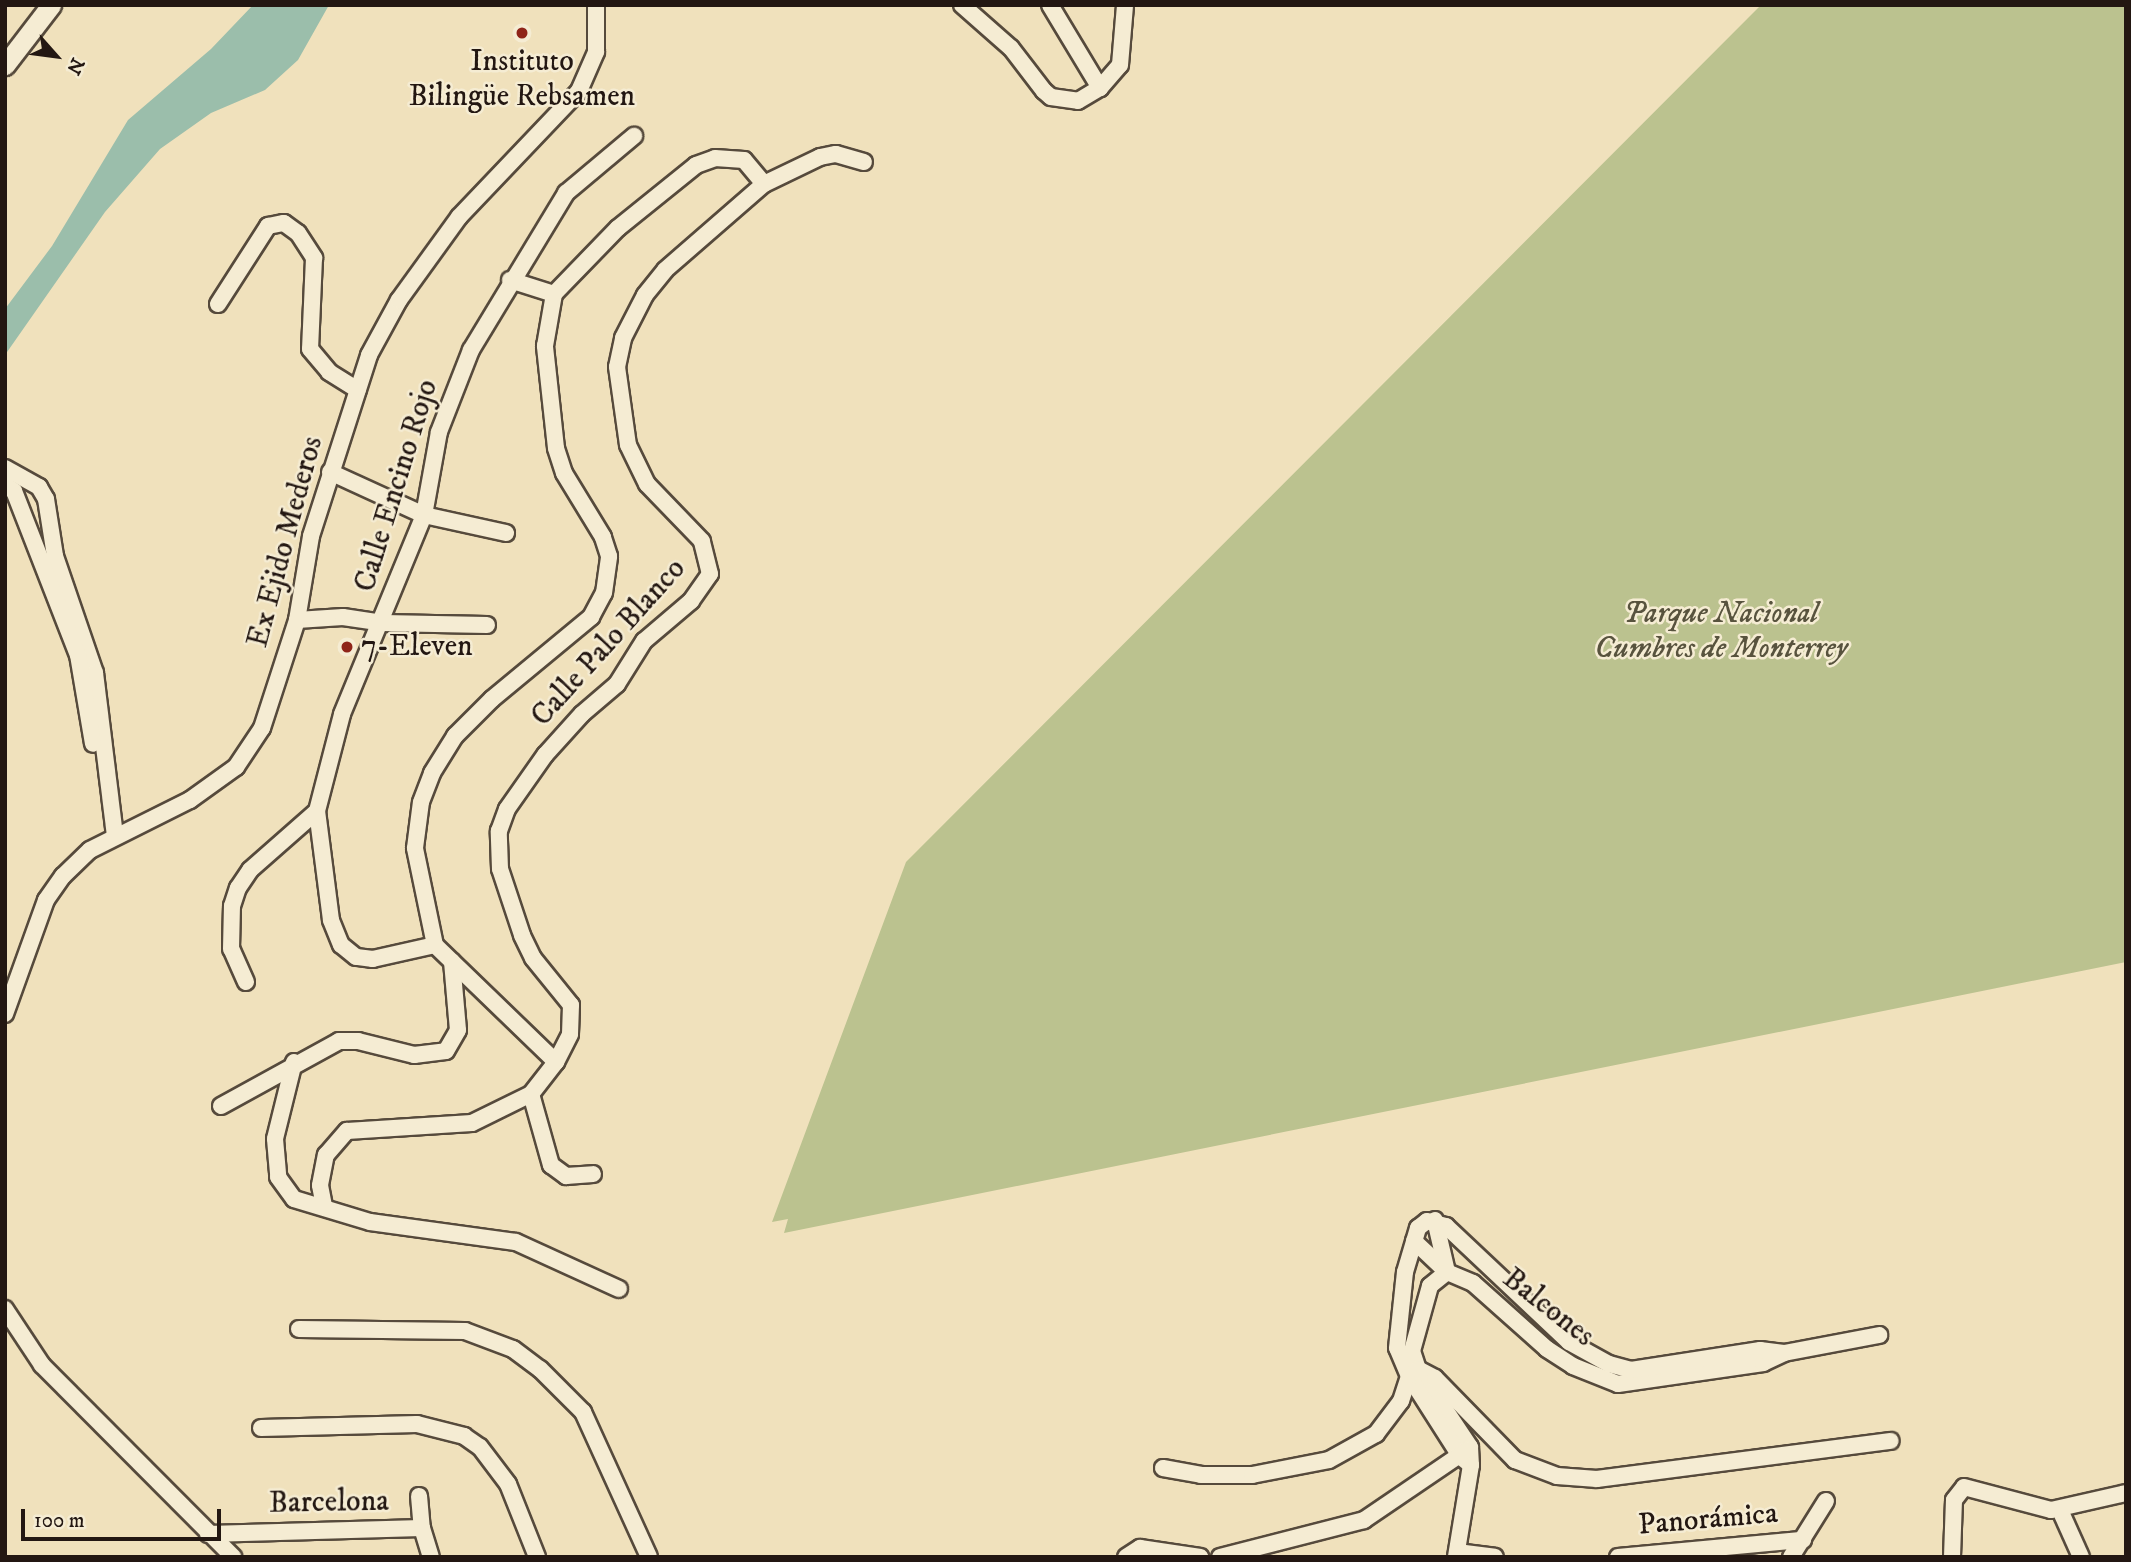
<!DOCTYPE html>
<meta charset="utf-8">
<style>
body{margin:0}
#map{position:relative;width:2131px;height:1562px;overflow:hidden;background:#f0e1bc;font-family:"IM FELL DW Pica",serif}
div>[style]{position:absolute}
.green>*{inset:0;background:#bbc28f}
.water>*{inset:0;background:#9bbeab}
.roads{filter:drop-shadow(2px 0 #564a3c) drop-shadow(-2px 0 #564a3c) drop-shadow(0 2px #564a3c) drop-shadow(0 -2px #564a3c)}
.minor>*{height:16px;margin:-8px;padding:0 8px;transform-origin:8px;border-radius:8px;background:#f5ecd3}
.tertiary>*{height:19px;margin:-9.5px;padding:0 9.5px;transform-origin:9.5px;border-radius:9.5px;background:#f5ecd3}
.dots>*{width:19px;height:19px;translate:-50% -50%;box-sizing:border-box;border:4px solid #f5ecd3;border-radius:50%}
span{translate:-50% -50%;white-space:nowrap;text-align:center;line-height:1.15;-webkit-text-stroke:5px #f5ecd3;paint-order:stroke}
.poi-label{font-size:30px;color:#231712}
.left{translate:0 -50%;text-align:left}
.street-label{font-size:30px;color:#231712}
.park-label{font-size:30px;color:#58533e;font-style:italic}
.frame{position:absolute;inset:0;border:7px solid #231712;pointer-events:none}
.north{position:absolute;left:21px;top:21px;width:70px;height:70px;-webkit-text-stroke:5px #f5ecd3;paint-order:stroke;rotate:118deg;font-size:19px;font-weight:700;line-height:28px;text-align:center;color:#231712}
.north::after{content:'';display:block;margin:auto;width:24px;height:32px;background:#231712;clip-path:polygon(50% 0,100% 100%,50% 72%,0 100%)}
.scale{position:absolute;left:21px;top:1509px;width:200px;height:32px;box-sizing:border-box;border:4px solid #231712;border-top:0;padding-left:9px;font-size:21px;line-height:24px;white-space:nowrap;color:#231712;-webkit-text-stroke:5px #f5ecd3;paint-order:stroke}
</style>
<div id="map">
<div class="green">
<div style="clip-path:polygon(1761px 5px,2126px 5px,2126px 962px,784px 1233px,788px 1219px,772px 1222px,906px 862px)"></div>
</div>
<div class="water">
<div style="clip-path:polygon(253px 5px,329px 5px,298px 60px,265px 90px,211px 113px,160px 149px,105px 212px,5px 355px,5px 309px,52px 246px,128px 120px,211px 49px)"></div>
</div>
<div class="roads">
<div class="minor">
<div style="left:962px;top:5px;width:65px;rotate:41.3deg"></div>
<div style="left:1011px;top:48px;width:54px;rotate:52.5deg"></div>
<div style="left:1044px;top:91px;width:9px;rotate:41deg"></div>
<div style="left:1051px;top:97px;width:27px;rotate:8deg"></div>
<div style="left:1078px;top:101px;width:26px;rotate:-31deg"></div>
<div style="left:1100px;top:88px;width:30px;rotate:-49deg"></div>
<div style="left:1120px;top:65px;width:60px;rotate:-85.2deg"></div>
<div style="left:1050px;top:5px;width:97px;rotate:58.9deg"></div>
<div style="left:510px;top:280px;width:46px;rotate:17.7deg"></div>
<div style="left:218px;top:304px;width:93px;rotate:-57.3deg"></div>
<div style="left:268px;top:226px;width:16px;rotate:-11deg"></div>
<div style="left:284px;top:223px;width:17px;rotate:36deg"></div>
<div style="left:298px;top:233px;width:30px;rotate:57deg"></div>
<div style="left:314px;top:258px;width:91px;rotate:92.5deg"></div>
<div style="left:310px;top:349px;width:30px;rotate:50deg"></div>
<div style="left:329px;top:372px;width:34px;rotate:32deg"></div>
<div style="left:5px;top:468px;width:39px;rotate:29deg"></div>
<div style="left:39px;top:487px;width:14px;rotate:60deg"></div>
<div style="left:46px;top:499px;width:58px;rotate:81deg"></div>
<div style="left:55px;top:556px;width:124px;rotate:71.1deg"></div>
<div style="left:95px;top:673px;width:163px;rotate:83deg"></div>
<div style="left:330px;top:472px;width:103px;rotate:24.6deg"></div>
<div style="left:424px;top:515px;width:84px;rotate:12.4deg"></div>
<div style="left:5px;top:485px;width:11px;rotate:34deg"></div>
<div style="left:14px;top:491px;width:176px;rotate:68.7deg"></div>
<div style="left:78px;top:655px;width:90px;rotate:80.4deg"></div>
<div style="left:297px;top:620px;width:46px;rotate:-3.7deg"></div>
<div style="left:343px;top:617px;width:40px;rotate:8.5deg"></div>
<div style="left:383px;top:623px;width:104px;rotate:1.1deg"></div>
<div style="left:435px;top:945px;width:64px;rotate:167.3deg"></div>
<div style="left:373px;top:959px;width:17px;rotate:-173deg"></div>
<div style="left:356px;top:957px;width:19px;rotate:-141deg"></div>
<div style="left:341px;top:945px;width:27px;rotate:-112deg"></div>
<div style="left:331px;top:920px;width:110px;rotate:-97.3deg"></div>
<div style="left:317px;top:811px;width:100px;rotate:-75.5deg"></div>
<div style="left:342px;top:714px;width:215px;rotate:-67.6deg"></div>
<div style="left:424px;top:515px;width:84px;rotate:-79.8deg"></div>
<div style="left:439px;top:432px;width:88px;rotate:-68.7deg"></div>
<div style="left:471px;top:350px;width:184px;rotate:-58.8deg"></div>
<div style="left:566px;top:193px;width:89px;rotate:-40deg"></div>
<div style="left:246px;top:982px;width:36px;rotate:-114deg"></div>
<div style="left:231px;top:949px;width:43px;rotate:-88.7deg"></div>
<div style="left:232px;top:906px;width:19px;rotate:-72deg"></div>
<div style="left:238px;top:888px;width:22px;rotate:-56deg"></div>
<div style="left:250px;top:870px;width:89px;rotate:-41.4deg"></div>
<div style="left:5px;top:1014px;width:121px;rotate:-70.2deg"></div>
<div style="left:46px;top:900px;width:29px;rotate:-55deg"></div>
<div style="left:63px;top:876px;width:37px;rotate:-44deg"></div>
<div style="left:90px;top:850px;width:112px;rotate:-26.6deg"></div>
<div style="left:190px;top:800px;width:57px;rotate:-35.7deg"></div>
<div style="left:236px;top:767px;width:47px;rotate:-56.3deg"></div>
<div style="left:262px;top:728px;width:114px;rotate:-72deg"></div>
<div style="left:297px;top:620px;width:85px;rotate:-80.5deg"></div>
<div style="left:311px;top:536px;width:190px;rotate:-72.2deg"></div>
<div style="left:369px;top:355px;width:63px;rotate:-61.4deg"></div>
<div style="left:399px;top:300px;width:102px;rotate:-54.1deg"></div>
<div style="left:459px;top:217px;width:174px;rotate:-46.4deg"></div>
<div style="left:579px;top:91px;width:43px;rotate:-66.4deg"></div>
<div style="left:596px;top:52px;width:47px;rotate:-90deg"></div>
<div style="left:294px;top:1062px;width:79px;rotate:103.9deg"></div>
<div style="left:275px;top:1139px;width:38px;rotate:85deg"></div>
<div style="left:278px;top:1177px;width:27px;rotate:54deg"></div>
<div style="left:294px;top:1199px;width:79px;rotate:16.8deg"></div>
<div style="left:370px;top:1222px;width:147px;rotate:7.8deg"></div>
<div style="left:516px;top:1242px;width:113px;rotate:24.5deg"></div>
<div style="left:556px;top:1062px;width:168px;rotate:-136deg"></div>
<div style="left:435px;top:945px;width:99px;rotate:-101.7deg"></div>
<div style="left:415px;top:848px;width:46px;rotate:-82.6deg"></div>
<div style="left:421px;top:802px;width:31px;rotate:-69deg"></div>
<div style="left:432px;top:773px;width:44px;rotate:-58.1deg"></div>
<div style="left:455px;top:736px;width:52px;rotate:-45deg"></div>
<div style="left:492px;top:699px;width:129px;rotate:-39.6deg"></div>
<div style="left:591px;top:617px;width:27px;rotate:-62deg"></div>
<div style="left:604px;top:593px;width:37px;rotate:-82deg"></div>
<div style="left:609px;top:556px;width:20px;rotate:-108deg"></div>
<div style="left:603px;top:537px;width:75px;rotate:-121.4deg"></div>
<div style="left:564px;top:473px;width:26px;rotate:-108deg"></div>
<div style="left:556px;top:448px;width:103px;rotate:-96.2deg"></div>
<div style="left:545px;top:346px;width:53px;rotate:-80.2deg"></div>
<div style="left:554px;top:294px;width:92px;rotate:-45.9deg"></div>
<div style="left:618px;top:228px;width:100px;rotate:-38.9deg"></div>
<div style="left:696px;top:165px;width:20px;rotate:-20deg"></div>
<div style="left:715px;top:158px;width:29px;rotate:4deg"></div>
<div style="left:744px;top:160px;width:31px;rotate:50deg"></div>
<div style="left:531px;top:1094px;width:74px;rotate:74.3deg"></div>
<div style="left:551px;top:1165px;width:19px;rotate:36deg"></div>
<div style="left:566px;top:1176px;width:27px;rotate:-4deg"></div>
<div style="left:221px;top:1106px;width:135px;rotate:-28.8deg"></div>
<div style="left:339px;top:1041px;width:19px"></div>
<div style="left:358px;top:1041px;width:58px;rotate:14deg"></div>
<div style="left:414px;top:1055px;width:32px;rotate:-7deg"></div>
<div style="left:446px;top:1051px;width:24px;rotate:-60deg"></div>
<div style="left:458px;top:1030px;width:69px;rotate:-95deg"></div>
<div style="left:324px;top:1206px;width:21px;rotate:-101deg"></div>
<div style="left:320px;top:1185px;width:31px;rotate:-79deg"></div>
<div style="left:326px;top:1155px;width:32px;rotate:-49deg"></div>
<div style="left:347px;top:1131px;width:125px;rotate:-3.7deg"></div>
<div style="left:472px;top:1123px;width:66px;rotate:-26.2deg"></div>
<div style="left:531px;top:1094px;width:41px;rotate:-52deg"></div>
<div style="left:556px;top:1062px;width:31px;rotate:-63deg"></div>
<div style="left:570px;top:1034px;width:29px;rotate:-88deg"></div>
<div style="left:571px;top:1005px;width:60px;rotate:-129deg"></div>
<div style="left:533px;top:958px;width:25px;rotate:-116deg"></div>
<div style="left:522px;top:935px;width:70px;rotate:-108.4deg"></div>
<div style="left:500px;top:869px;width:38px;rotate:-92deg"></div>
<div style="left:499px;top:831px;width:23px;rotate:-70deg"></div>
<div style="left:507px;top:809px;width:66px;rotate:-54.9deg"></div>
<div style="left:545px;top:755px;width:55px;rotate:-47.9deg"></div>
<div style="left:582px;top:714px;width:46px;rotate:-40.6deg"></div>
<div style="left:617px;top:684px;width:51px;rotate:-57.9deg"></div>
<div style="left:644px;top:641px;width:62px;rotate:-40.4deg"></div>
<div style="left:691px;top:601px;width:33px;rotate:-55deg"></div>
<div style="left:710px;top:574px;width:34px;rotate:-104deg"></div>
<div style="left:702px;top:541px;width:79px;rotate:-134deg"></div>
<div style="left:647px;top:484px;width:43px;rotate:-116deg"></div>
<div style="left:628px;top:445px;width:79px;rotate:-98deg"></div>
<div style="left:617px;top:367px;width:30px;rotate:-78deg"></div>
<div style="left:623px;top:338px;width:48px;rotate:-62.9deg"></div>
<div style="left:645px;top:295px;width:32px;rotate:-51deg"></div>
<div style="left:665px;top:270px;width:131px;rotate:-41deg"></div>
<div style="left:764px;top:184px;width:62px;rotate:-25.7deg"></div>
<div style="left:820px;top:157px;width:16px;rotate:-11deg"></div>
<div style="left:836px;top:154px;width:29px;rotate:16deg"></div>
<div style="left:1435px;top:1220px;width:53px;rotate:77deg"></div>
<div style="left:1447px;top:1272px;width:22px;rotate:141deg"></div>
<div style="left:1430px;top:1286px;width:67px;rotate:105.5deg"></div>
<div style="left:1412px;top:1351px;width:19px;rotate:72deg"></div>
<div style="left:1418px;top:1369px;width:94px;rotate:56.3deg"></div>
<div style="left:1470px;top:1447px;width:18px;rotate:87deg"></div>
<div style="left:1471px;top:1465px;width:93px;rotate:99.3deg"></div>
<div style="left:1414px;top:1241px;width:45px;rotate:43.2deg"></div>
<div style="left:1447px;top:1272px;width:28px;rotate:23deg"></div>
<div style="left:1473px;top:1283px;width:99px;rotate:41.7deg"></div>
<div style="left:1547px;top:1349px;width:31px;rotate:33deg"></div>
<div style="left:1573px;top:1366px;width:48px;rotate:21.8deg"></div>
<div style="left:1618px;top:1384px;width:147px;rotate:-8.2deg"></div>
<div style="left:1763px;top:1363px;width:23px;rotate:-25deg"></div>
<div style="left:1784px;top:1353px;width:97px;rotate:-10.7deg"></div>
<div style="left:5px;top:1309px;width:67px;rotate:56.5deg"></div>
<div style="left:42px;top:1365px;width:271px;rotate:45.1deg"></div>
<div style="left:299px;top:1329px;width:166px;rotate:0.7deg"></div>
<div style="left:465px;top:1331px;width:51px;rotate:20.6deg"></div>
<div style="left:513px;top:1349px;width:34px;rotate:37deg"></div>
<div style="left:540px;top:1369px;width:61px;rotate:45deg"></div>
<div style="left:583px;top:1412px;width:159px;rotate:65.5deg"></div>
<div style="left:261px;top:1428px;width:156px;rotate:-1.5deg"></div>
<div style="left:417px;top:1424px;width:49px;rotate:14.3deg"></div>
<div style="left:464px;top:1436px;width:19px;rotate:35deg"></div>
<div style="left:480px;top:1447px;width:46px;rotate:52.9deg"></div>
<div style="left:508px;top:1484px;width:79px;rotate:68.3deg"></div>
<div style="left:1471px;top:1465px;width:14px;rotate:-141deg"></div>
<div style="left:1460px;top:1456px;width:95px;rotate:-122.5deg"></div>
<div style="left:1409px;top:1376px;width:30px;rotate:-113deg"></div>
<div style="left:1397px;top:1348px;width:76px;rotate:-84deg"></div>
<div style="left:1405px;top:1272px;width:46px;rotate:-73.5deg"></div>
<div style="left:1418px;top:1228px;width:11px;rotate:-38deg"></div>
<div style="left:1427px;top:1221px;width:20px;rotate:15deg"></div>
<div style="left:1446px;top:1226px;width:169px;rotate:43.3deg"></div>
<div style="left:1569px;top:1342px;width:46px;rotate:28.8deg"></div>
<div style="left:1609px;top:1364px;width:23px;rotate:15deg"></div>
<div style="left:1631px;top:1370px;width:131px;rotate:-8.8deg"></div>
<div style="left:1760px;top:1350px;width:24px;rotate:7deg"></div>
<div style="left:1163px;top:1468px;width:39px;rotate:10deg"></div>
<div style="left:1201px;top:1475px;width:51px"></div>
<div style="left:1252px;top:1475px;width:78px;rotate:-11deg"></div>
<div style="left:1329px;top:1460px;width:54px;rotate:-29deg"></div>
<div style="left:1376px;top:1434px;width:41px;rotate:-52.9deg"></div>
<div style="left:1401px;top:1401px;width:26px;rotate:-72deg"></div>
<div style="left:1409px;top:1376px;width:11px;rotate:-38deg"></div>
<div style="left:1418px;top:1369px;width:19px;rotate:28deg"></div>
<div style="left:1435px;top:1378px;width:115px;rotate:45.7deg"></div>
<div style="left:1515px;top:1460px;width:45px;rotate:20.9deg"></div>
<div style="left:1557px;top:1476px;width:40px;rotate:4.3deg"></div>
<div style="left:1597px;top:1479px;width:296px;rotate:-7.4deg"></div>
<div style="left:419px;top:1496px;width:32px;rotate:85deg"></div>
<div style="left:2060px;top:1510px;width:51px;rotate:65.9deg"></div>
<div style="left:208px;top:1534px;width:214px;rotate:-1.6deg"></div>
<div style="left:422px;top:1528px;width:30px;rotate:73deg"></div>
<div style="left:1457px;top:1552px;width:38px;rotate:7deg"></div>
<div style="left:1126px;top:1557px;width:17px;rotate:-33deg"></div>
<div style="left:1140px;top:1548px;width:61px;rotate:8.5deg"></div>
<div style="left:1220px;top:1557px;width:149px;rotate:-14.4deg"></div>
<div style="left:1364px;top:1520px;width:125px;rotate:-34.2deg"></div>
<div style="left:1618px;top:1557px;width:186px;rotate:-5.3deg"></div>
<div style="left:1791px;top:1557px;width:66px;rotate:-58deg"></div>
<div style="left:1952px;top:1557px;width:57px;rotate:-88deg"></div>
<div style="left:1954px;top:1500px;width:16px;rotate:-52deg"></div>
<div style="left:1964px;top:1487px;width:90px;rotate:14.8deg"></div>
<div style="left:2051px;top:1510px;width:77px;rotate:-12.8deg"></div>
</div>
<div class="tertiary">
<div style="left:5px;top:65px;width:76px;rotate:-52.5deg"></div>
</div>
</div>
<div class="dots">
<div style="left:522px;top:33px;background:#8f2418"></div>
<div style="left:347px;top:647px;background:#8f2418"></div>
</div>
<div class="poi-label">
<span style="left:522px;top:79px">Instituto<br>Bilingüe Rebsamen</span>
<span class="left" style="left:361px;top:647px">7-Eleven</span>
</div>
<div class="street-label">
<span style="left:397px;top:486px;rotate:-73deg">Calle Encino Rojo</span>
<span style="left:286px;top:542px;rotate:-75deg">Ex Ejido Mederos</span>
<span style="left:609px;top:643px;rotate:-48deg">Calle Palo Blanco</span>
<span style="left:1548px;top:1308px;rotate:38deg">Balcones</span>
<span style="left:329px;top:1503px;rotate:-1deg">Barcelona</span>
<span style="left:1708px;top:1520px;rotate:-5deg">Panorámica</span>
</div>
<div class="park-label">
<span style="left:1721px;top:631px">Parque Nacional<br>Cumbres de Monterrey</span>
</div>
<div class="frame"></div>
<div class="north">N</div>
<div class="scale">100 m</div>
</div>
